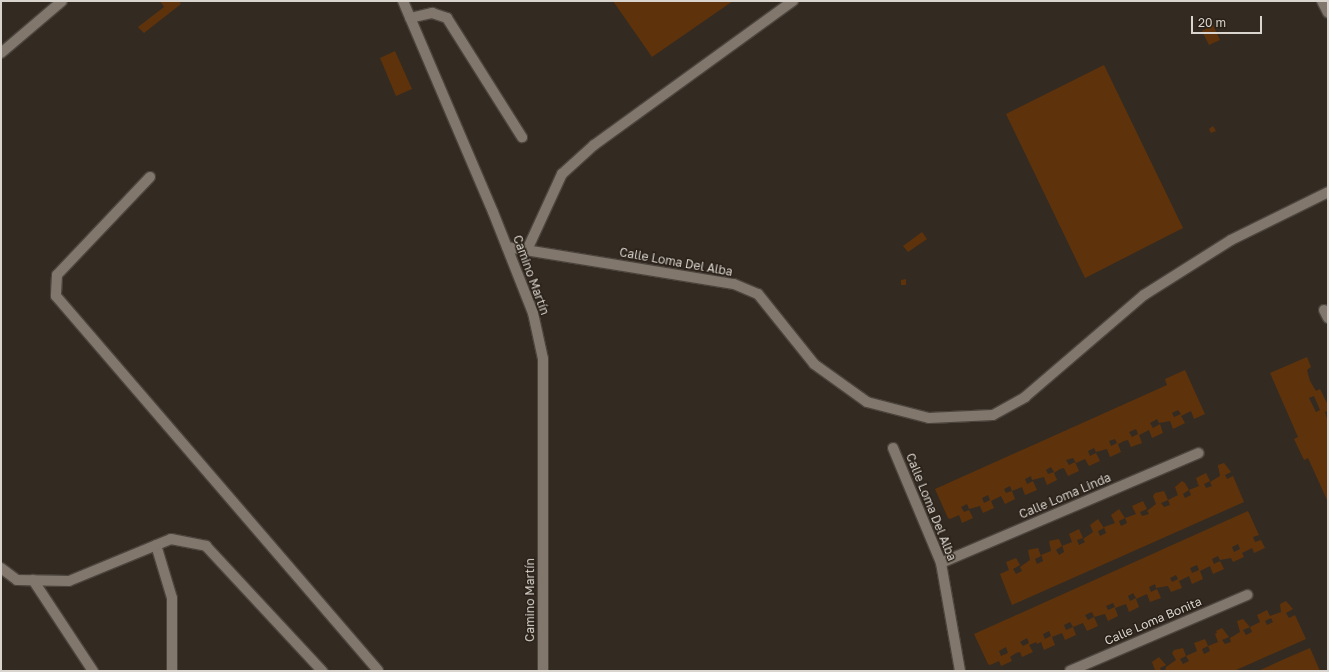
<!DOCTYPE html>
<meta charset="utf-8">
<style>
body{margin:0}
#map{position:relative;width:1329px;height:672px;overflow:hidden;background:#332a22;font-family:"Golos Text",sans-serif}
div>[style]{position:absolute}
.building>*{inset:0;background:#5e330b}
.roads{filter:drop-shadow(1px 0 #4c453e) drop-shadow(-1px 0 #4c453e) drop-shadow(0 1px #4c453e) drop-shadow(0 -1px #4c453e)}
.minor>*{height:10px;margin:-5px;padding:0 5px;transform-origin:5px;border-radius:5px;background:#81776c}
span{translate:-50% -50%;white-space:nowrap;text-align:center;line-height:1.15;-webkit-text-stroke:3px #292118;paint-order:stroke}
.street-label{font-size:12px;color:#d9d4ce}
.frame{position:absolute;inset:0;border:2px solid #d9d4ce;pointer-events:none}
.scale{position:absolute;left:1191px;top:16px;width:71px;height:18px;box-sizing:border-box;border:2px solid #d9d4ce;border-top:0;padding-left:5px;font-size:12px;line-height:14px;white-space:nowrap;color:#d9d4ce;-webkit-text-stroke:3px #292118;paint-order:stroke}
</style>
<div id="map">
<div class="building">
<div style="clip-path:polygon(160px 1px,179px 1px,181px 4px,144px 33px,138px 27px,164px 7px)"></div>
<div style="clip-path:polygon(613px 1px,733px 1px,652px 57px)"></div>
<div style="clip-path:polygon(1213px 25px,1220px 40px,1209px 45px,1202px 31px)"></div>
<div style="clip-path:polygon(395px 51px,412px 89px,396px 96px,380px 58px)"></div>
<div style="clip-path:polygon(1104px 65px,1183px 228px,1085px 278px,1006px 114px)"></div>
<div style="clip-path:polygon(1213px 126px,1216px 131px,1211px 133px,1209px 129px)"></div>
<div style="clip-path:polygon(922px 232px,927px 239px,908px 252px,903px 246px)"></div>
<div style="clip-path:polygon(906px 279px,906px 285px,901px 285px,901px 280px)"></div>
<div style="clip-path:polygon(evenodd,1307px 357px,1311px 367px,1307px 370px,1310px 381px,1316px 391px,1320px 389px,1328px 405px,1328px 411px,1325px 412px,1328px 422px,1328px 502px,1308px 458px,1304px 460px,1294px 439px,1298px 437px,1270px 373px,1307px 357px,1314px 396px,1320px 410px,1316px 412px,1309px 398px,1314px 396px)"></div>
<div style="clip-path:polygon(evenodd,1185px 370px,1205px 414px,1194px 419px,1191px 411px,1181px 416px,1185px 423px,1173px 429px,1170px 421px,1159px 423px,1157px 419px,1150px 423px,1153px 428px,1160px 424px,1163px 433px,1152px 438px,1149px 430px,1139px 435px,1142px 443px,1131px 447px,1128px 440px,1124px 441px,1118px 444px,1121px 452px,1110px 457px,1107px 449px,1096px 452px,1094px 448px,1088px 451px,1090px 456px,1096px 453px,1100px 461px,1089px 466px,1085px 459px,1076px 463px,1073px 458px,1066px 460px,1069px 465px,1075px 462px,1079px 471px,1068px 476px,1064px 468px,1060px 469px,1054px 473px,1057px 480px,1047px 485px,1044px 477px,1032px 480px,1031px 476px,1025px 479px,1027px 484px,1033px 481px,1037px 490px,1025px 495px,1022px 487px,1012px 491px,1010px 486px,1004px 489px,1006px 493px,1012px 491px,1015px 499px,1005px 504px,1001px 496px,991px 501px,994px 508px,983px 513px,980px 506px,969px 509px,967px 504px,961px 507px,964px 512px,969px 510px,973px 518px,962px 523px,959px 515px,950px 519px,948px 518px,935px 489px,1167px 385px,1165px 379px,1185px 370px,1178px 410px,1181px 414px,1174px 417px,1172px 413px,1178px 410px,1185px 370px,1136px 429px,1138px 434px,1132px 437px,1129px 432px,1136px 429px,1185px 370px,1115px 439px,1117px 443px,1111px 446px,1109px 441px,1115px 439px,1185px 370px,1051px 467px,1054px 472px,1048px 474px,1046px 470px,1051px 467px,1185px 370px,988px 495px,990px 500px,984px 503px,982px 498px,988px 495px)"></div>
<div style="clip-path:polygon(evenodd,1224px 463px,1231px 472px,1225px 475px,1227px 479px,1233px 476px,1244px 502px,1012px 605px,1000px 574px,1009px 570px,1006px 562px,1016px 558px,1020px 565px,1013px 569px,1016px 574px,1022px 571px,1020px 567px,1030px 560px,1028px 550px,1038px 548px,1041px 556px,1035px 559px,1037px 564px,1043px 561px,1042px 557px,1041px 555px,1051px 551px,1049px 541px,1059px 539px,1062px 546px,1072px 542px,1069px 534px,1079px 529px,1083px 538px,1077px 540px,1079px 545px,1085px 542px,1083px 539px,1093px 532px,1090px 525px,1098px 519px,1104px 528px,1098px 531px,1100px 536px,1106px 533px,1104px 527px,1115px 523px,1111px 515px,1119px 509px,1125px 518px,1119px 521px,1121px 526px,1127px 523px,1125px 518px,1136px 514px,1132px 506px,1143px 501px,1147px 509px,1140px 512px,1142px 516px,1149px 514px,1147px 511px,1156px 504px,1153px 496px,1155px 493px,1164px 491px,1168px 500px,1178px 495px,1175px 487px,1182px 481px,1185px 483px,1189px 490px,1199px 486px,1196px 478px,1206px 473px,1210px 481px,1204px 484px,1206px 488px,1212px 486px,1210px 482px,1220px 476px,1218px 465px,1224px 463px,1189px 490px,1191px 495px,1185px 498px,1183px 494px,1189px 490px,1224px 463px,1168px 500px,1170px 505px,1164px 507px,1161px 503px,1168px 500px,1224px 463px,1062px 546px,1063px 548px,1064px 552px,1059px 555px,1056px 550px,1062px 546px)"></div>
<div style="clip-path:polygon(evenodd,1248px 511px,1259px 535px,1253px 537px,1255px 542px,1261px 540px,1265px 548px,1254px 553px,1252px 548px,1242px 553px,1244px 557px,1233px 562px,1231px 558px,1220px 560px,1218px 556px,1212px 559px,1214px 564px,1220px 561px,1224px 569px,1213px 574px,1210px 566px,1200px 571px,1203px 579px,1192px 584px,1189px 576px,1179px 581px,1182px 588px,1171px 592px,1168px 586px,1156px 588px,1155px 584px,1149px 587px,1151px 592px,1157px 589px,1161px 598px,1150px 602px,1147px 594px,1136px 599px,1139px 607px,1129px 612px,1126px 604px,1115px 608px,1118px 616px,1108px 621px,1105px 614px,1094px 617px,1092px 612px,1085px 615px,1088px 620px,1094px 617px,1098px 626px,1087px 631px,1083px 623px,1073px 627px,1076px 635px,1065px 640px,1062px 633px,1052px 637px,1055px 645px,1044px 650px,1041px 642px,1037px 644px,1036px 642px,1029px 645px,1033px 652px,1022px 657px,1020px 652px,1016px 653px,1010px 657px,1012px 661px,1001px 666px,999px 661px,990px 665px,988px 664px,974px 634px,1248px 511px,1238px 544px,1240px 549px,1234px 552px,1232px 547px,1238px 544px,1248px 511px,1197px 565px,1199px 570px,1192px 573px,1190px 568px,1197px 565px,1248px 511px,1176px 575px,1178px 579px,1172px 582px,1170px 578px,1176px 575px,1248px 511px,1133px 593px,1136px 598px,1130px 601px,1128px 596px,1133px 593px,1248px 511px,1113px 603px,1115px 607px,1108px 610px,1106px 606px,1113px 603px,1248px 511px,1070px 622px,1073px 627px,1066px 630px,1064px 625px,1070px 622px,1248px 511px,1049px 631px,1051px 636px,1045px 639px,1043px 634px,1049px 631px,1248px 511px,1027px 638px,1029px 643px,1023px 646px,1020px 642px,1027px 638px,1248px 511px,1006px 647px,1008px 653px,1001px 656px,999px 651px,1006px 647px)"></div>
<div style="clip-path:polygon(evenodd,1286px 601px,1293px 609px,1286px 613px,1289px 618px,1295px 615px,1306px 639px,1234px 671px,1165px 671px,1166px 667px,1176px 660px,1172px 653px,1174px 650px,1183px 648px,1186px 656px,1180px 659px,1183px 664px,1189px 661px,1186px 656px,1197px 651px,1194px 643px,1205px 639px,1208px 646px,1202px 649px,1204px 654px,1210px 651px,1208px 646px,1218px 642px,1215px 634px,1217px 633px,1216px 631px,1222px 628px,1229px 637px,1222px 640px,1225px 644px,1231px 642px,1230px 638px,1240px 632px,1237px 621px,1243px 619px,1250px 627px,1243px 630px,1246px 635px,1252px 632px,1250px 627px,1260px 622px,1257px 615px,1267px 610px,1270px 616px,1281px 612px,1280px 604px,1286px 601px,1271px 618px,1273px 622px,1267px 625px,1265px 621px,1271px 618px)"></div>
<div style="clip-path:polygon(1310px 648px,1320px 671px,1258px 671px,1289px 657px)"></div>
<div style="clip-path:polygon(1159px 657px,1166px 665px,1160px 668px,1161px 671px,1153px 671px,1155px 670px,1152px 662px)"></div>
</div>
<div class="roads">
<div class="minor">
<div style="left:403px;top:1px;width:229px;rotate:66.9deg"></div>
<div style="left:493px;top:212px;width:109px;rotate:68.4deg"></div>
<div style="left:533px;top:313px;width:47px;rotate:77.7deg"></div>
<div style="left:543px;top:359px;width:312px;rotate:90deg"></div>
<div style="left:1322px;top:1px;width:13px;rotate:63deg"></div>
<div style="left:410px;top:18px;width:23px;rotate:-13deg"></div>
<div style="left:432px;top:13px;width:16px;rotate:18deg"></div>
<div style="left:447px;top:18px;width:141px;rotate:57.8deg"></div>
<div style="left:1px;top:53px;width:80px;rotate:-40.4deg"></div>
<div style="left:150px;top:177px;width:135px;rotate:133.5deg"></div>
<div style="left:57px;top:275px;width:21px;rotate:93deg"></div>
<div style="left:56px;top:296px;width:494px;rotate:49.3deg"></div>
<div style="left:507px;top:247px;width:230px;rotate:9.3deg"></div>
<div style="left:734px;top:284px;width:26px;rotate:23deg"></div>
<div style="left:758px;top:294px;width:90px;rotate:51.3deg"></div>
<div style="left:814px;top:364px;width:65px;rotate:35.6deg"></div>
<div style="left:867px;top:402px;width:64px;rotate:14.5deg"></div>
<div style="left:929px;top:418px;width:64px;rotate:-2.7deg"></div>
<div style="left:993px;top:415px;width:37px;rotate:-29deg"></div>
<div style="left:1025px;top:397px;width:157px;rotate:-40.6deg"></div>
<div style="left:1144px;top:295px;width:103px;rotate:-32.3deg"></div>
<div style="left:1231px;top:240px;width:108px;rotate:-26.3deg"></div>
<div style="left:527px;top:250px;width:84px;rotate:-65.3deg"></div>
<div style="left:562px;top:174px;width:43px;rotate:-42.2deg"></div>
<div style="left:594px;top:145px;width:246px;rotate:-35.9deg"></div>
<div style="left:1324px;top:310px;width:9px;rotate:63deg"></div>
<div style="left:893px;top:448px;width:125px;rotate:67.3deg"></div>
<div style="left:941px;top:563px;width:110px;rotate:80deg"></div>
<div style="left:156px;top:545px;width:55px;rotate:73.2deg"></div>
<div style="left:172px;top:598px;width:73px;rotate:90deg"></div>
<div style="left:941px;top:563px;width:280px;rotate:-23.1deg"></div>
<div style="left:1px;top:568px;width:20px;rotate:37deg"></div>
<div style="left:17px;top:580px;width:52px;rotate:1.1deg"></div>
<div style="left:69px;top:581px;width:110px;rotate:-22.4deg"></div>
<div style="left:171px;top:539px;width:36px;rotate:11deg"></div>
<div style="left:206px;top:546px;width:171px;rotate:47.1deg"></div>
<div style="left:33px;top:580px;width:109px;rotate:56.6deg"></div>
<div style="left:1070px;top:671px;width:193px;rotate:-23.2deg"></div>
</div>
</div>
<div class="street-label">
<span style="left:676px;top:262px;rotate:10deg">Calle Loma Del Alba</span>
<span style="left:531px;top:275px;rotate:70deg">Camino Martín</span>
<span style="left:1065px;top:496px;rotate:-23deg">Calle Loma Linda</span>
<span style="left:931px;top:507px;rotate:68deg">Calle Loma Del Alba</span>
<span style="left:530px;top:600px;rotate:-90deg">Camino Martín</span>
<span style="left:1153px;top:621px;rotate:-23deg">Calle Loma Bonita</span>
</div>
<div class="frame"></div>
<div class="scale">20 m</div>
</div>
